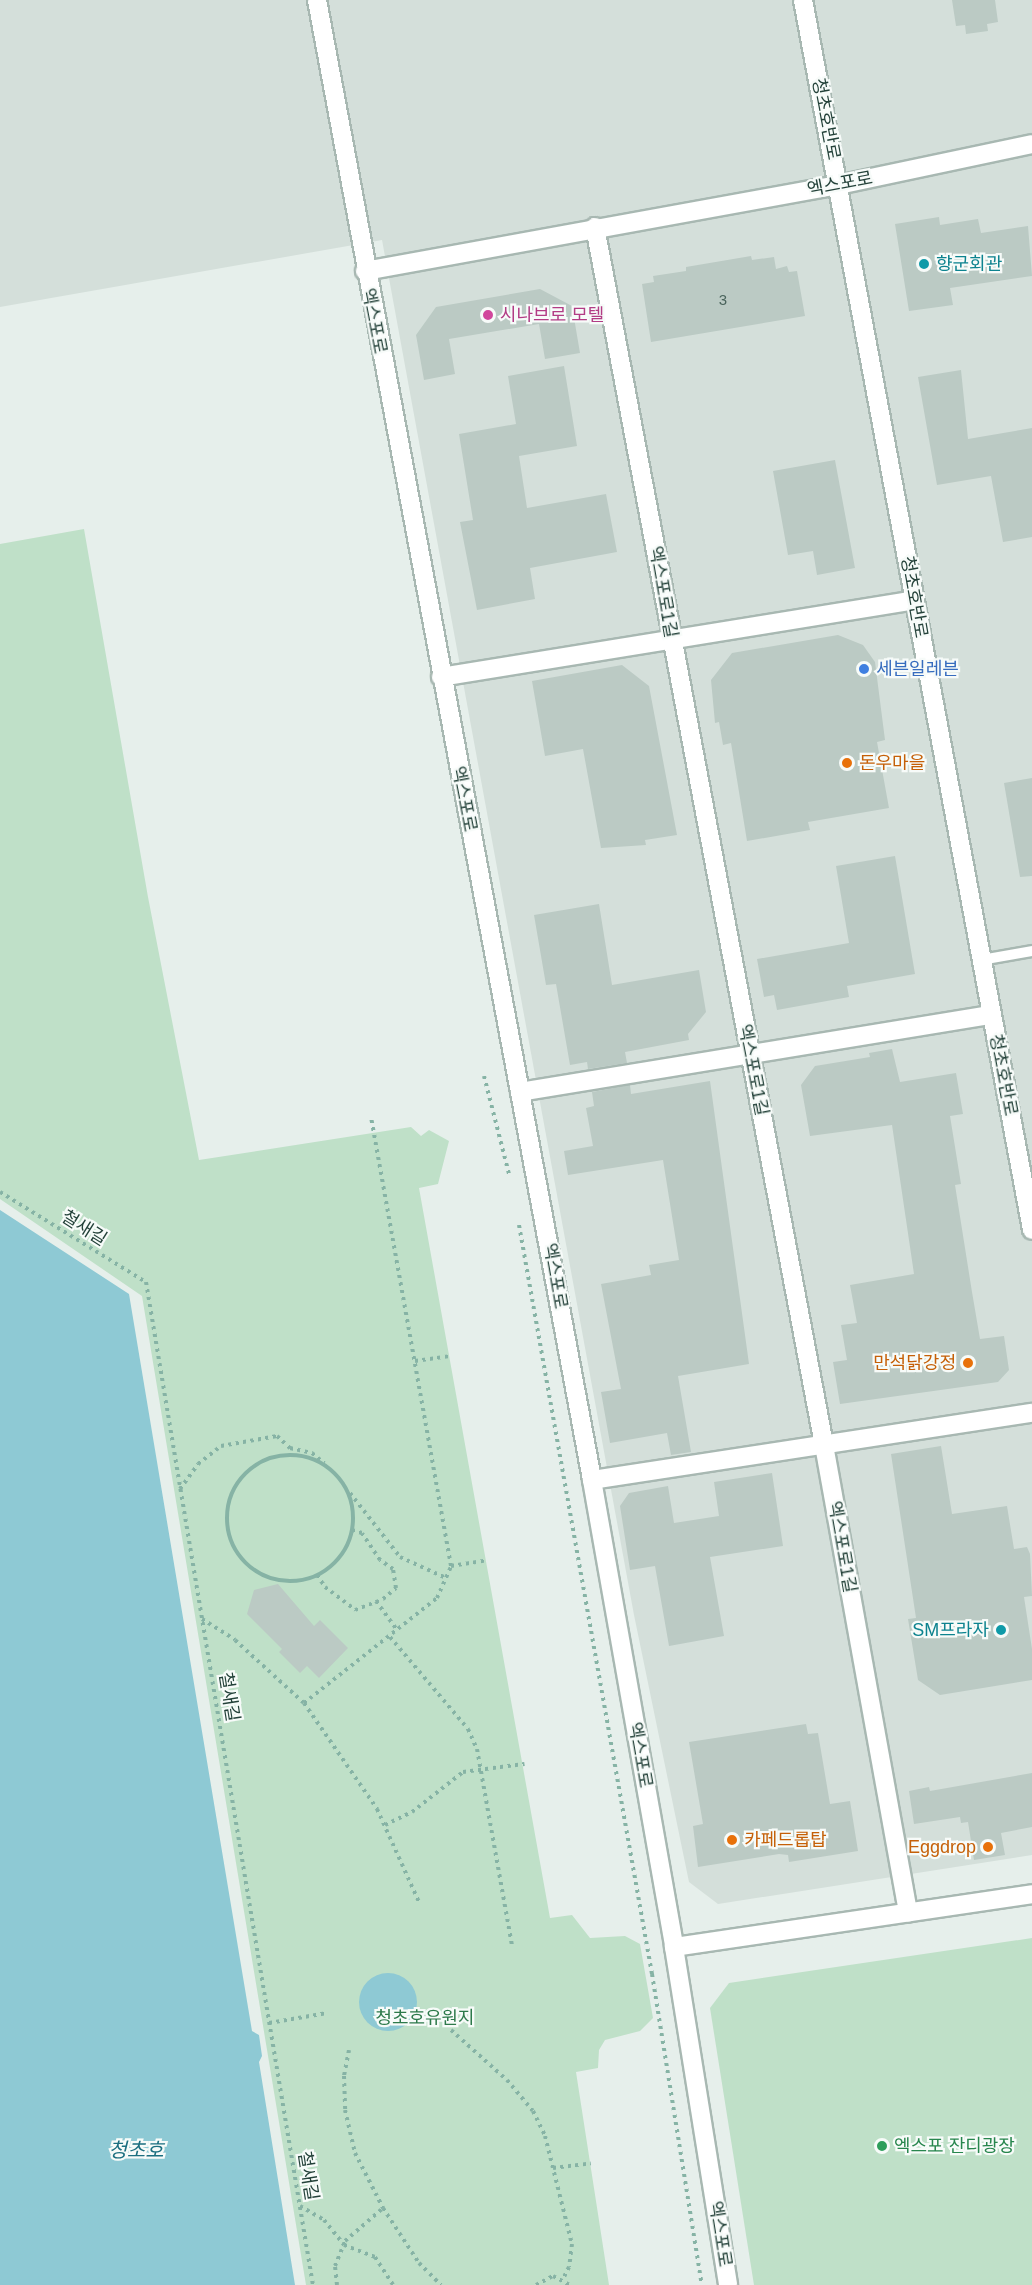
<!DOCTYPE html>
<meta charset="utf-8">
<style>
body{margin:0}
#map{position:relative;width:1032px;height:2285px;overflow:hidden;background:#e6efeb;font-family:Helvetica,"Noto Sans KR",sans-serif}
div>[style]{position:absolute}
.built>*{inset:0;background:#d4dfda}
.green>*{inset:0;background:#bfe0c8}
.water>*{inset:0;background:#8ec9d4}
.round{border-radius:50%}
.building>*{inset:0;background:#bbcac4}
.path>*{height:4px;margin-top:-2px;transform-origin:0;background:repeating-linear-gradient(90deg,#86b3a5 0 3px,transparent 0 7.5px)}
.path>.ring{margin:-2px;padding:0;box-sizing:content-box;background:none;border:4px solid #86b3a5;border-radius:50%}
.roads{filter:drop-shadow(2px 0 #a8b8b2) drop-shadow(-2px 0 #a8b8b2) drop-shadow(0 2px #a8b8b2) drop-shadow(0 -2px #a8b8b2)}
.lane>*{height:10px;margin:-5px;padding:0 5px;transform-origin:5px;border-radius:5px;background:#fff}
.street>*{height:18px;margin:-9px;padding:0 9px;transform-origin:9px;border-radius:9px;background:#fff}
.secondary>*{height:18px;margin:-9px;padding:0 9px;transform-origin:9px;border-radius:9px;background:#fff}
.dots>*{width:16px;height:16px;translate:-50% -50%;box-sizing:border-box;border:3px solid #f7fbf9;border-radius:50%}
span{translate:-50% -50%;white-space:nowrap;text-align:center;line-height:1.15;-webkit-text-stroke:4.5px #f7fbf9;paint-order:stroke}
.number-label{font-size:15px;color:#4a645c}
.number-label span{-webkit-text-stroke-width:0}
.street-label{font-size:18px;color:#24423a}
.culture-label{font-size:18px;color:#0d838f}
.left{translate:0 -50%;text-align:left}
.right{translate:-100% -50%;text-align:right}
.hotel-label{font-size:18px;color:#b23c85}
.shop-label{font-size:18px;color:#366cbe}
.food-label{font-size:18px;color:#c56008}
.park-label{font-size:18px;color:#2d7a4b}
.leisure-label{font-size:18px;color:#27864d}
.water-label{font-size:20px;color:#1c6f80;font-style:italic}
</style>
<div id="map">
<div class="built">
<div style="clip-path:polygon(0 0,1032px 0,1032px 1855px,718px 1904px,689px 1882px,634px 1615px,382px 240px,0 307px)"></div>
</div>
<div class="green">
<div style="clip-path:polygon(84px 529px,148px 897px,199px 1160px,411px 1127px,421px 1136px,429px 1130px,449px 1141px,438px 1184px,419px 1188px,550px 1918px,572px 1915px,590px 1938px,625px 1936px,640px 1944px,653px 2018px,640px 2031px,605px 2040px,599px 2050px,598px 2068px,576px 2072px,609px 2285px,306px 2285px,142px 1296px,0 1199px,0 544px)"></div>
<div style="clip-path:polygon(1032px 1938px,1032px 2285px,754px 2285px,710px 2008px,729px 1983px)"></div>
</div>
<div class="water">
<div style="clip-path:polygon(0 1210px,129px 1294px,252px 2031px,259px 2035px,262px 2056px,259px 2062px,295px 2285px,0 2285px)"></div>
<div class="round" style="left:359px;top:1973px;width:58px;height:58px"></div>
</div>
<div class="building">
<div style="clip-path:polygon(952px 0,995px 0,998px 22px,987px 24px,988px 31px,966px 34px,965px 25px,956px 26px)"></div>
<div style="clip-path:polygon(939px 217px,940px 225px,978px 219px,981px 233px,1028px 226px,1032px 276px,950px 288px,953px 305px,909px 311px,895px 224px)"></div>
<div style="clip-path:polygon(751px 256px,752px 260px,774px 257px,776px 269px,787px 266px,789px 272px,797px 271px,805px 316px,651px 342px,642px 284px,654px 282px,653px 276px,686px 271px,686px 267px)"></div>
<div style="clip-path:polygon(540px 289px,572px 306px,580px 353px,545px 359px,539px 324px,449px 339px,455px 374px,424px 380px,416px 335px,436px 307px)"></div>
<div style="clip-path:polygon(564px 366px,577px 446px,519px 456px,527px 508px,606px 494px,617px 552px,530px 568px,535px 599px,477px 610px,460px 522px,473px 520px,459px 434px,516px 424px,508px 376px)"></div>
<div style="clip-path:polygon(961px 370px,968px 439px,1032px 428px,1032px 537px,1003px 542px,991px 476px,937px 485px,918px 377px)"></div>
<div style="clip-path:polygon(835px 460px,855px 568px,817px 575px,813px 551px,788px 555px,773px 471px)"></div>
<div style="clip-path:polygon(838px 635px,863px 645px,875px 662px,885px 740px,877px 742px,889px 808px,808px 822px,810px 830px,747px 841px,731px 743px,723px 745px,719px 722px,715px 723px,711px 680px,732px 653px)"></div>
<div style="clip-path:polygon(622px 665px,649px 686px,677px 835px,645px 840px,646px 845px,601px 848px,583px 749px,545px 756px,532px 681px)"></div>
<div style="clip-path:polygon(1032px 778px,1032px 876px,1020px 877px,1004px 783px)"></div>
<div style="clip-path:polygon(895px 856px,915px 974px,847px 986px,849px 997px,777px 1010px,774px 995px,764px 997px,757px 959px,849px 943px,836px 866px)"></div>
<div style="clip-path:polygon(599px 904px,612px 985px,699px 970px,706px 1012px,688px 1034px,689px 1040px,625px 1052px,627px 1063px,588px 1069px,587px 1062px,570px 1065px,556px 984px,546px 985px,534px 915px)"></div>
<div style="clip-path:polygon(892px 1049px,900px 1082px,956px 1073px,963px 1114px,950px 1116px,961px 1184px,955px 1185px,972px 1292px,980px 1339px,1004px 1336px,1009px 1370px,998px 1382px,840px 1404px,833px 1362px,847px 1360px,841px 1325px,857px 1323px,850px 1285px,914px 1274px,892px 1125px,810px 1136px,801px 1085px,815px 1066px,870px 1057px,869px 1053px)"></div>
<div style="clip-path:polygon(710px 1081px,749px 1364px,678px 1376px,691px 1452px,671px 1455px,667px 1433px,610px 1443px,601px 1392px,621px 1389px,601px 1284px,651px 1275px,649px 1265px,679px 1260px,663px 1160px,568px 1175px,564px 1151px,593px 1146px,586px 1108px,594px 1106px,592px 1092px,630px 1085px,631px 1094px)"></div>
<div style="clip-path:polygon(941px 1446px,952px 1514px,1007px 1506px,1014px 1549px,1027px 1547px,1030px 1554px,1032px 1596px,1024px 1597px,1032px 1649px,1032px 1680px,940px 1695px,918px 1680px,908px 1619px,916px 1618px,891px 1454px)"></div>
<div style="clip-path:polygon(772px 1473px,783px 1546px,710px 1557px,724px 1636px,669px 1646px,655px 1566px,630px 1570px,620px 1506px,629px 1493px,668px 1486px,674px 1523px,719px 1516px,714px 1482px)"></div>
<div style="clip-path:polygon(278px 1584px,314px 1626px,320px 1620px,348px 1648px,319px 1678px,307px 1666px,300px 1673px,279px 1652px,282px 1649px,247px 1614px,254px 1590px)"></div>
<div style="clip-path:polygon(806px 1724px,808px 1734px,818px 1733px,830px 1804px,850px 1801px,858px 1851px,789px 1862px,788px 1855px,779px 1854px,698px 1867px,693px 1826px,703px 1824px,689px 1742px)"></div>
<div style="clip-path:polygon(1032px 1773px,1032px 1827px,1001px 1833px,1005px 1855px,974px 1860px,968px 1822px,961px 1823px,960px 1817px,914px 1824px,909px 1791px,929px 1787px,930px 1791px)"></div>
</div>
<div class="path">
<div style="left:484px;top:1076px;width:101px;rotate:75.7deg"></div>
<div style="left:0;top:1192px;width:172px;rotate:31.7deg"></div>
<div style="left:146px;top:1282px;width:1017px;rotate:80.55deg"></div>
<div style="left:519px;top:1225px;width:761px;rotate:79.93deg"></div>
<div style="left:652px;top:1974px;width:315px;rotate:80.9deg"></div>
<div style="left:415px;top:1361px;width:35px;rotate:-8deg"></div>
<div class="ring" style="left:227px;top:1455px;width:122px;height:122px"></div>
<div style="left:180px;top:1489px;width:31px;rotate:-54deg"></div>
<div style="left:198px;top:1464px;width:29px;rotate:-38deg"></div>
<div style="left:221px;top:1446px;width:57px;rotate:-10.1deg"></div>
<div style="left:277px;top:1436px;width:18px;rotate:43deg"></div>
<div style="left:290px;top:1448px;width:23px;rotate:13deg"></div>
<div style="left:312px;top:1453px;width:16px;rotate:40deg"></div>
<div style="left:350px;top:1493px;width:81px;rotate:52deg"></div>
<div style="left:400px;top:1557px;width:51px;rotate:24.5deg"></div>
<div style="left:451px;top:1566px;width:36px;rotate:-9deg"></div>
<div style="left:317px;top:1575px;width:14px;rotate:56deg"></div>
<div style="left:325px;top:1587px;width:38px;rotate:37deg"></div>
<div style="left:355px;top:1610px;width:30px;rotate:-21deg"></div>
<div style="left:383px;top:1599px;width:17px;rotate:-40deg"></div>
<div style="left:396px;top:1588px;width:19px;rotate:-99deg"></div>
<div style="left:393px;top:1569px;width:16px;rotate:-145deg"></div>
<div style="left:380px;top:1560px;width:32px;rotate:-124deg"></div>
<div style="left:362px;top:1533px;width:10px;rotate:-163deg"></div>
<div style="left:376px;top:1601px;width:37px;rotate:54deg"></div>
<div style="left:202px;top:1619px;width:39px;rotate:32deg"></div>
<div style="left:235px;top:1640px;width:93px;rotate:42.4deg"></div>
<div style="left:304px;top:1703px;width:129px;rotate:55.4deg"></div>
<div style="left:377px;top:1809px;width:102px;rotate:65.7deg"></div>
<div style="left:390px;top:1637px;width:121px;rotate:49.7deg"></div>
<div style="left:468px;top:1729px;width:22px;rotate:66deg"></div>
<div style="left:477px;top:1749px;width:199px;rotate:79.9deg"></div>
<div style="left:304px;top:1703px;width:169px;rotate:-38.3deg"></div>
<div style="left:437px;top:1598px;width:35px;rotate:-66deg"></div>
<div style="left:451px;top:1566px;width:454px;rotate:-100.1deg"></div>
<div style="left:385px;top:1825px;width:30px;rotate:-26deg"></div>
<div style="left:412px;top:1812px;width:65px;rotate:-38.1deg"></div>
<div style="left:463px;top:1772px;width:62px;rotate:-7.5deg"></div>
<div style="left:269px;top:2023px;width:59px;rotate:-9.8deg"></div>
<div style="left:451px;top:2030px;width:75px;rotate:41.8deg"></div>
<div style="left:507px;top:2080px;width:40px;rotate:50deg"></div>
<div style="left:533px;top:2111px;width:28px;rotate:64deg"></div>
<div style="left:545px;top:2136px;width:111px;rotate:76deg"></div>
<div style="left:572px;top:2244px;width:23px;rotate:97deg"></div>
<div style="left:569px;top:2267px;width:13px;rotate:117deg"></div>
<div style="left:349px;top:2050px;width:26px;rotate:101deg"></div>
<div style="left:344px;top:2076px;width:34px;rotate:88deg"></div>
<div style="left:345px;top:2110px;width:44px;rotate:76.9deg"></div>
<div style="left:355px;top:2153px;width:62px;rotate:63deg"></div>
<div style="left:383px;top:2208px;width:66px;rotate:56.8deg"></div>
<div style="left:419px;top:2263px;width:31px;rotate:45deg"></div>
<div style="left:553px;top:2168px;width:38px;rotate:-7deg"></div>
<div style="left:300px;top:2206px;width:28px;rotate:30deg"></div>
<div style="left:324px;top:2220px;width:32px;rotate:51deg"></div>
<div style="left:344px;top:2245px;width:33px;rotate:21deg"></div>
<div style="left:375px;top:2257px;width:33px;rotate:57deg"></div>
<div style="left:337px;top:2285px;width:19px;rotate:-96deg"></div>
<div style="left:335px;top:2266px;width:27px;rotate:-68deg"></div>
<div style="left:345px;top:2241px;width:50px;rotate:-41deg"></div>
<div style="left:536px;top:2285px;width:19px;rotate:-28deg"></div>
<div style="left:553px;top:2276px;width:19px;rotate:28deg"></div>
</div>
<div class="roads">
<div class="lane">
<div style="left:981px;top:960px;width:52px;rotate:-10deg"></div>
</div>
<div class="street">
<div style="left:317px;top:0;width:1505px;rotate:79.47deg"></div>
<div style="left:592px;top:1480px;width:474px;rotate:80deg"></div>
<div style="left:674px;top:1947px;width:342px;rotate:80.9deg"></div>
<div style="left:595px;top:227px;width:1239px;rotate:79.35deg"></div>
<div style="left:824px;top:1445px;width:475px;rotate:79.8deg"></div>
<div style="left:365px;top:271px;width:481px;rotate:-10.3deg"></div>
<div style="left:838px;top:185px;width:198px;rotate:-11.9deg"></div>
<div style="left:441px;top:677px;width:479px;rotate:-9.2deg"></div>
<div style="left:520px;top:1092px;width:477px;rotate:-9.3deg"></div>
<div style="left:592px;top:1480px;width:445px;rotate:-8.7deg"></div>
<div style="left:674px;top:1947px;width:362px;rotate:-8.4deg"></div>
</div>
<div class="secondary">
<div style="left:803px;top:0;width:1251px;rotate:79.45deg"></div>
</div>
</div>
<div class="dots">
<div style="left:924px;top:264px;background:#0f9aa8"></div>
<div style="left:488px;top:315px;background:#d1479c"></div>
<div style="left:864px;top:669px;background:#3f7fe0"></div>
<div style="left:847px;top:763px;background:#e8710a"></div>
<div style="left:968px;top:1363px;background:#e8710a"></div>
<div style="left:1001px;top:1630px;background:#0f9aa8"></div>
<div style="left:732px;top:1840px;background:#e8710a"></div>
<div style="left:988px;top:1847px;background:#e8710a"></div>
<div style="left:882px;top:2146px;background:#2e9e5b"></div>
</div>
<div class="number-label">
<span style="left:723px;top:300px">3</span>
</div>
<div class="street-label">
<span style="left:826px;top:119px;rotate:79deg">청초호반로</span>
<span style="left:840px;top:184px;rotate:-11deg">엑스포로</span>
<span style="left:374px;top:321px;rotate:79deg">엑스포로</span>
<span style="left:663px;top:592px;rotate:80deg">엑스포로1길</span>
<span style="left:914px;top:597px;rotate:80deg">청초호반로</span>
<span style="left:464px;top:799px;rotate:79deg">엑스포로</span>
<span style="left:753px;top:1070px;rotate:79deg">엑스포로1길</span>
<span style="left:1003px;top:1075px;rotate:79deg">청초호반로</span>
<span style="left:84px;top:1228px;rotate:32deg">철새길</span>
<span style="left:555px;top:1276px;rotate:80deg">엑스포로</span>
<span style="left:842px;top:1547px;rotate:80deg">엑스포로1길</span>
<span style="left:229px;top:1697px;rotate:81deg">철새길</span>
<span style="left:640px;top:1755px;rotate:80deg">엑스포로</span>
<span style="left:308px;top:2176px;rotate:81deg">철새길</span>
<span style="left:720px;top:2234px;rotate:81deg">엑스포로</span>
</div>
<div class="culture-label">
<span class="left" style="left:936px;top:264px">향군회관</span>
<span class="right" style="left:989px;top:1630px">SM프라자</span>
</div>
<div class="hotel-label">
<span class="left" style="left:500px;top:315px">시나브로 모텔</span>
</div>
<div class="shop-label">
<span class="left" style="left:876px;top:669px">세븐일레븐</span>
</div>
<div class="food-label">
<span class="left" style="left:859px;top:763px">돈우마을</span>
<span class="right" style="left:956px;top:1363px">만석닭강정</span>
<span class="left" style="left:744px;top:1840px">카페드롭탑</span>
<span class="right" style="left:976px;top:1847px">Eggdrop</span>
</div>
<div class="park-label">
<span style="left:425px;top:2018px">청초호유원지</span>
</div>
<div class="leisure-label">
<span class="left" style="left:894px;top:2146px">엑스포 잔디광장</span>
</div>
<div class="water-label">
<span style="left:136px;top:2150px">청초호</span>
</div>
</div>
